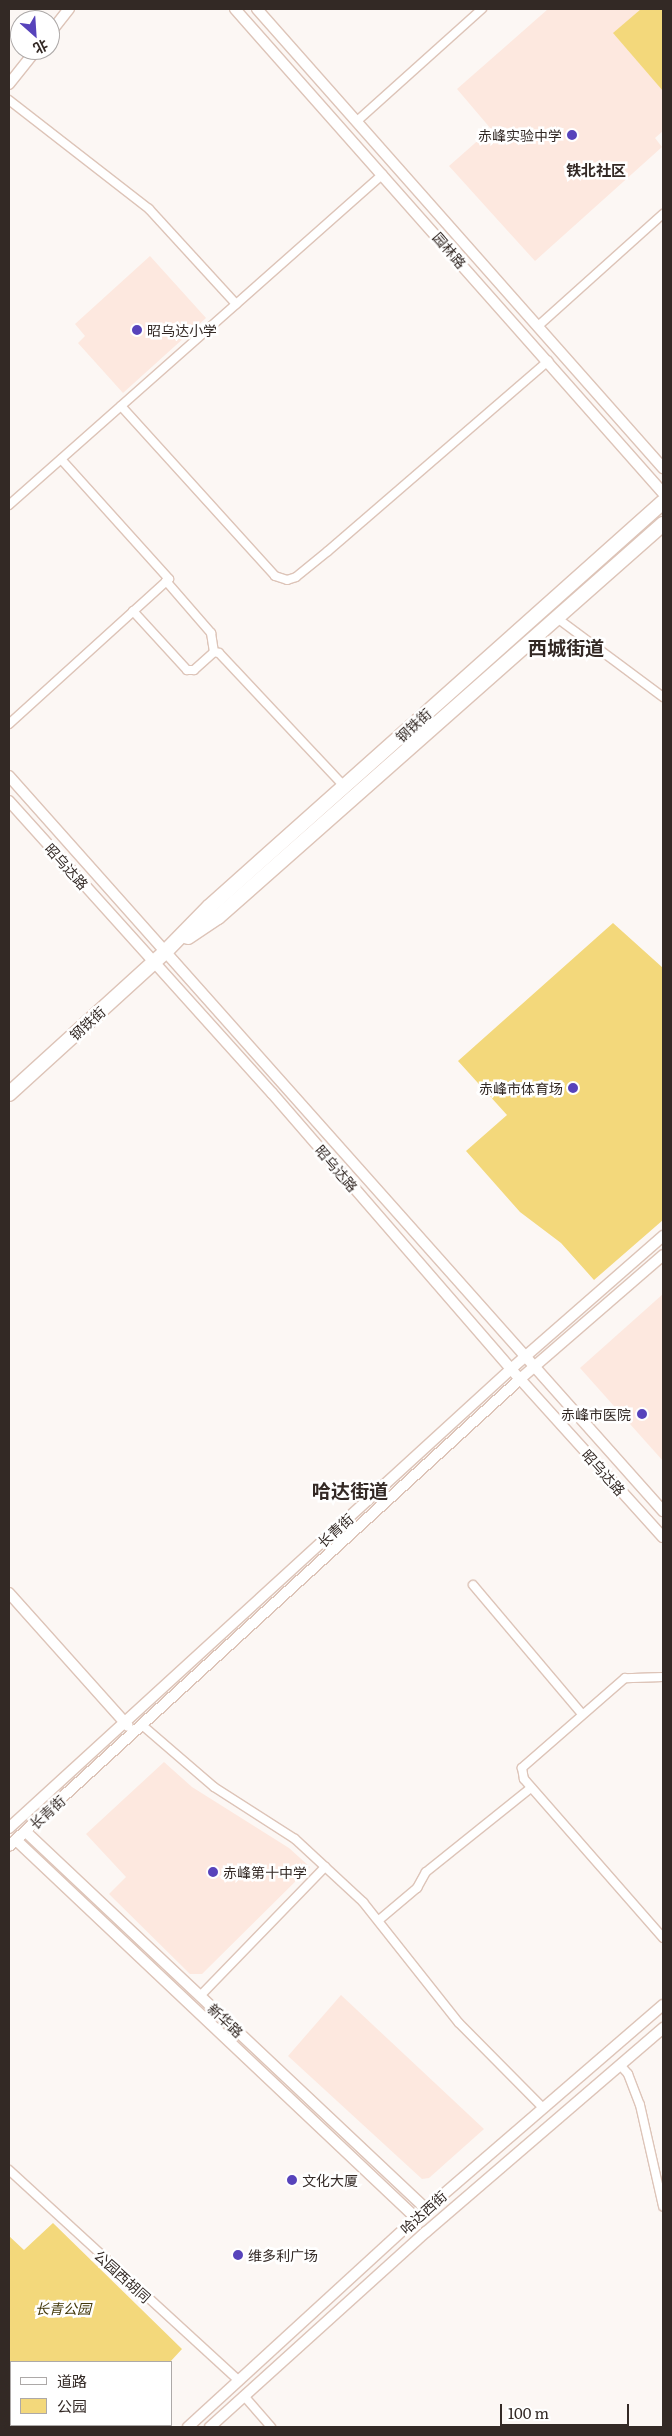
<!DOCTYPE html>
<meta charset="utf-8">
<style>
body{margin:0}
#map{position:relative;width:672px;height:2436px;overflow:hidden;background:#fcf7f4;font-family:Literata,"Noto Sans SC",serif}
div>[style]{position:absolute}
.built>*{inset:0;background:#fde8df}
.green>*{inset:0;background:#f3d87b}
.roads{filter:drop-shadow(1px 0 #ddc4b8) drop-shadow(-1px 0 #ddc4b8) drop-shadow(0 1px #ddc4b8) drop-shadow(0 -1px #ddc4b8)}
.street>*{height:8px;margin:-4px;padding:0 4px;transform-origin:4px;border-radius:4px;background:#fff}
.secondary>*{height:10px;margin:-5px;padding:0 5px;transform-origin:5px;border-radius:5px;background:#fff}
.highway>*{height:14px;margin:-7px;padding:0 7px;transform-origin:7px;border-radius:7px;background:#fff}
.dots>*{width:14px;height:14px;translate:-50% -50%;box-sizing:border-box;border:2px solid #fff;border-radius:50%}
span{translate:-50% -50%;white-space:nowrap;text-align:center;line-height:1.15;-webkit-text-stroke:5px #fff;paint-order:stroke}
.poi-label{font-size:14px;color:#332925}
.right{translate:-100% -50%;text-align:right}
.left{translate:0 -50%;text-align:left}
.street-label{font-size:14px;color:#332925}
.park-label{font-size:14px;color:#43380a;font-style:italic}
.neighbourhood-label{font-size:15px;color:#332925;font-weight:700}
.district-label{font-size:19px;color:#332925;font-weight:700}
.frame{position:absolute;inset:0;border:10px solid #332925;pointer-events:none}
.legend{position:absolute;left:10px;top:2361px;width:162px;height:65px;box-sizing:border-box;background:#fff;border:1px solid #ada9a8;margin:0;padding:6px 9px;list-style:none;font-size:15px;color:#332925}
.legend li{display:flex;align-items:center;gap:10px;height:25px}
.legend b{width:25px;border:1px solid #ada9a8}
.north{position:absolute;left:10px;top:10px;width:50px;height:50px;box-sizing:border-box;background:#fff;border:1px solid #ada9a8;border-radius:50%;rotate:154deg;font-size:14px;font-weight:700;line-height:20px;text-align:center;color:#332925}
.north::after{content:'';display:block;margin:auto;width:18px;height:22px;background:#5743bb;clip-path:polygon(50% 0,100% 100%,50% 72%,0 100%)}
.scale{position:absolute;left:500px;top:2404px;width:129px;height:22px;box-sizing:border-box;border:2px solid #332925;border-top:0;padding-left:6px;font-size:15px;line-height:18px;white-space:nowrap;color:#332925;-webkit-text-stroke:4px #fff;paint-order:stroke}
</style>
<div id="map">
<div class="built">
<div style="clip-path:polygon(548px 9px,663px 9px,663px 131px,655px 138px,662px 147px,535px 261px,449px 166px,491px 129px,457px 89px)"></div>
<div style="clip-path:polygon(150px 256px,206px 318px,123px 393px,78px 343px,85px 336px,75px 324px)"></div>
<div style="clip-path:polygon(663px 1294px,663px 1461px,580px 1368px)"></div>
<div style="clip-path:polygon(164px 1762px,192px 1787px,289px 1848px,310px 1867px,202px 1974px,190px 1974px,109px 1894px,126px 1877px,86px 1834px)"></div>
<div style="clip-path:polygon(341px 1995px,484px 2129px,429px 2178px,422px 2179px,288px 2056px)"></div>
</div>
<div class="green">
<div style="clip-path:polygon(641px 9px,663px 9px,663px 91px,613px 33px)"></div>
<div style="clip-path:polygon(613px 923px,663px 968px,663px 1220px,594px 1280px,561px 1243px,520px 1212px,466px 1151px,507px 1115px,458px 1061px)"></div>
<div style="clip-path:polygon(53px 2223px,182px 2349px,170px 2362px,11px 2362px,11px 2425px,165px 2425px,162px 2427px,9px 2427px,9px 2236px,24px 2250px)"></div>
</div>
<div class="roads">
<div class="street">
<div style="left:9px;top:100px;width:177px;rotate:37.9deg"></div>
<div style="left:149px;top:209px;width:129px;rotate:47.5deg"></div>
<div style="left:357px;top:121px;width:168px;rotate:-41.9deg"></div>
<div style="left:538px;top:326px;width:168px;rotate:-41.9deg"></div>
<div style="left:121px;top:406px;width:229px;rotate:47.8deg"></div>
<div style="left:275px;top:576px;width:13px;rotate:18deg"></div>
<div style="left:287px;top:580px;width:9px;rotate:-18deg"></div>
<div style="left:296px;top:577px;width:41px;rotate:-39.1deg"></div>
<div style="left:328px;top:551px;width:291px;rotate:-40.8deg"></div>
<div style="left:9px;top:505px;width:499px;rotate:-41.5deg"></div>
<div style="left:166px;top:581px;width:69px;rotate:49.1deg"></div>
<div style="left:211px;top:633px;width:19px;rotate:81deg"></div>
<div style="left:133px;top:611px;width:80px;rotate:47.5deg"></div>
<div style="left:187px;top:670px;width:7px"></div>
<div style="left:194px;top:670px;width:27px;rotate:-42deg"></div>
<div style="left:214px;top:652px;width:5px;rotate:11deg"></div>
<div style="left:219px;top:653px;width:183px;rotate:46.8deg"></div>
<div style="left:557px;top:618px;width:132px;rotate:36.7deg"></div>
<div style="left:9px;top:724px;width:216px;rotate:-42.2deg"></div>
<div style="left:169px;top:579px;width:161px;rotate:-132deg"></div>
<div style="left:473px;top:1585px;width:169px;rotate:49.8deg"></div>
<div style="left:663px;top:1677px;width:38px;rotate:178deg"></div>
<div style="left:625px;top:1678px;width:137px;rotate:138.9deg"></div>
<div style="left:522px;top:1768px;width:11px;rotate:80deg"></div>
<div style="left:524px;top:1779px;width:211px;rotate:48.8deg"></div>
<div style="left:142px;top:1725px;width:95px;rotate:40.7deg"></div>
<div style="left:214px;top:1787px;width:96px;rotate:32.7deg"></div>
<div style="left:295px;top:1839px;width:93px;rotate:42.8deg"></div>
<div style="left:363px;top:1902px;width:154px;rotate:51.6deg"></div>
<div style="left:459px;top:2023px;width:120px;rotate:45.3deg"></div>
<div style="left:379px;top:1920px;width:50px;rotate:-40.1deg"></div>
<div style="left:417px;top:1888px;width:18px;rotate:-61deg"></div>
<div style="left:426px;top:1872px;width:134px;rotate:-38.7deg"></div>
<div style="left:200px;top:1996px;width:180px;rotate:-45.9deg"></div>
<div style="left:620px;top:2065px;width:12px;rotate:48deg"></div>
<div style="left:628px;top:2074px;width:33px;rotate:69deg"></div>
<div style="left:640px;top:2105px;width:104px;rotate:77.2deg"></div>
<div style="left:9px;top:2170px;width:312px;rotate:42.5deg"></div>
<div style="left:244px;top:2396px;width:41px;rotate:48.9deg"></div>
</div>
<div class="secondary">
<div style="left:235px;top:9px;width:646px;rotate:48.51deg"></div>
<div style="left:257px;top:9px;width:613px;rotate:48.51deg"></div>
<div style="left:50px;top:33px;width:31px;rotate:-52deg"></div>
<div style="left:9px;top:84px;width:43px;rotate:-51.5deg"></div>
<div style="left:9px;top:776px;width:984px;rotate:48.34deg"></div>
<div style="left:9px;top:801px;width:393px;rotate:48deg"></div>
<div style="left:272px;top:1093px;width:379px;rotate:49.1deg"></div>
<div style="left:520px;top:1379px;width:213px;rotate:47.9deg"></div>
<div style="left:9px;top:1593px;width:178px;rotate:48.2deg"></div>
<div style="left:9px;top:1828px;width:680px;rotate:-42.44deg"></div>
<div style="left:511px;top:1369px;width:202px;rotate:-41.2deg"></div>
<div style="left:26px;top:1832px;width:550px;rotate:43.3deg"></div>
<div style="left:16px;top:1840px;width:550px;rotate:43.38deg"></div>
<div style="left:9px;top:1846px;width:692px;rotate:-42.42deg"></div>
<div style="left:520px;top:1379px;width:189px;rotate:-40.9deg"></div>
<div style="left:188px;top:2427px;width:309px;rotate:-42.5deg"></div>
<div style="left:416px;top:2218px;width:326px;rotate:-40.8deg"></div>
<div style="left:210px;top:2427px;width:291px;rotate:-42.1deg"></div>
<div style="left:426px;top:2232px;width:313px;rotate:-40.7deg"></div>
</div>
<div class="highway">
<div style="left:188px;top:937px;width:36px;rotate:-34deg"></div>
<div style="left:218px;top:917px;width:594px;rotate:-41.45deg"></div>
<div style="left:9px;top:1094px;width:212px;rotate:-42.3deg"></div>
<div style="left:166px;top:951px;width:62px;rotate:-45.7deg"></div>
<div style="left:209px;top:907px;width:608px;rotate:-41.74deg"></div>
</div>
</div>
<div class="dots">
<div style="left:572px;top:135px;background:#5743bb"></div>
<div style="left:137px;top:330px;background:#5743bb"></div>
<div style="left:573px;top:1088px;background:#5743bb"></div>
<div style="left:642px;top:1414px;background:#5743bb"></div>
<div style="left:213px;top:1872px;background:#5743bb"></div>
<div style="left:292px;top:2180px;background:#5743bb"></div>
<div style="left:238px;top:2255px;background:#5743bb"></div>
</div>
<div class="poi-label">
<span class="right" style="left:562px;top:135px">赤峰实验中学</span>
<span class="left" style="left:147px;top:330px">昭乌达小学</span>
<span class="right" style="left:563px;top:1088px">赤峰市体育场</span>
<span class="right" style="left:631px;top:1414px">赤峰市医院</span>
<span class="left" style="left:223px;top:1872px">赤峰第十中学</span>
<span class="left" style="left:302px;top:2180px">文化大厦</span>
<span class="left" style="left:248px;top:2255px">维多利广场</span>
</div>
<div class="street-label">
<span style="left:450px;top:250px;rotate:49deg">园林路</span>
<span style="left:413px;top:725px;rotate:-42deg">钢铁街</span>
<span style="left:67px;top:866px;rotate:48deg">昭乌达路</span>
<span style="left:87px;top:1023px;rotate:-42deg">钢铁街</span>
<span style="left:337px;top:1168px;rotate:49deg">昭乌达路</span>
<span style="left:604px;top:1472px;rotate:48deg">昭乌达路</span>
<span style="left:335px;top:1530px;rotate:-42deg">长青街</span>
<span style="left:47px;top:1812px;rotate:-42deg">长青街</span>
<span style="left:226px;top:2020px;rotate:43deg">新华路</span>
<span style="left:423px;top:2212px;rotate:-42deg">哈达西街</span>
<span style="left:123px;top:2276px;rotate:42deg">公园西胡同</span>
</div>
<div class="park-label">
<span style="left:63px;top:2308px">长青公园</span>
</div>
<div class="neighbourhood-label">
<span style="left:596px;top:170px">铁北社区</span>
</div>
<div class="district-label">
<span style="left:566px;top:648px">西城街道</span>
<span style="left:350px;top:1491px">哈达街道</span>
</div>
<div class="frame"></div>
<ul class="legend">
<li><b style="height:6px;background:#fff"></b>道路</li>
<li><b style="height:14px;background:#f3d87b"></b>公园</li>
</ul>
<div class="north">北</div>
<div class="scale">100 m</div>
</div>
